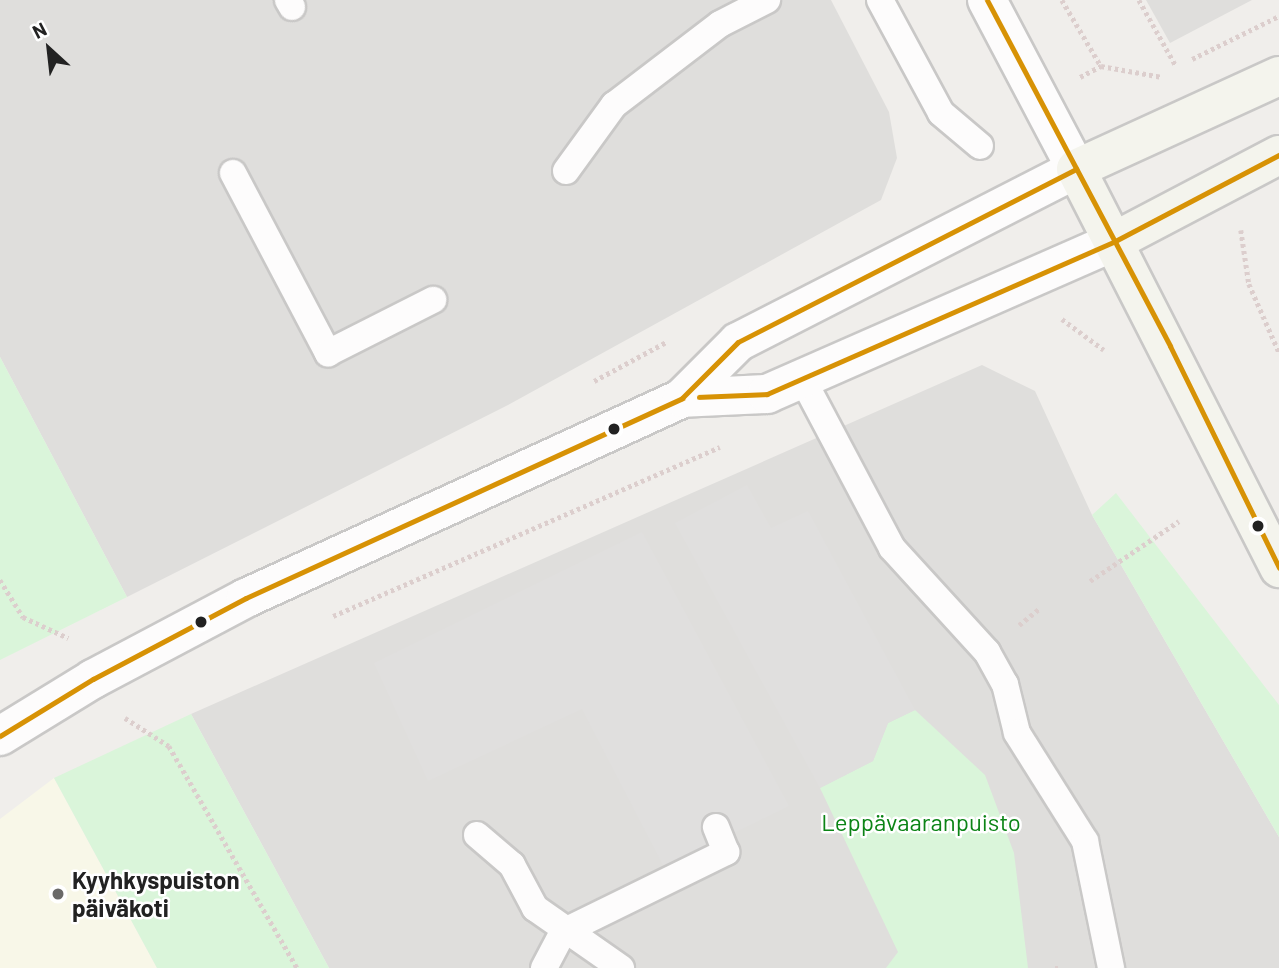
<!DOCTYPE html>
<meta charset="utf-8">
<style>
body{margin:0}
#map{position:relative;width:1279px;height:968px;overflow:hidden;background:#f0eeeb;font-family:Barlow,sans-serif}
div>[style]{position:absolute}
.residential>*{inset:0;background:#dfdedc}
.education>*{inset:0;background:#f8f7e8}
.park>*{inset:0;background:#daf5da}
.parking>*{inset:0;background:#e0dfde}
.path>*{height:4.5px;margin-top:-2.25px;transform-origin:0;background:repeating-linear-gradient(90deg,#dccecd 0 3.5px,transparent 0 7px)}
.roads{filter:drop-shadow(2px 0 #c9c8c7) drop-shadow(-2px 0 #c9c8c7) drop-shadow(0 2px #c9c8c7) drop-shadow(0 -2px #c9c8c7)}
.service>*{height:26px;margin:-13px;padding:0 13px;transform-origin:13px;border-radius:13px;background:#fdfcfc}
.minor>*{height:38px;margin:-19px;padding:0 19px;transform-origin:19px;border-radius:19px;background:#fdfcfc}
.tertiary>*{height:38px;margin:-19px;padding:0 19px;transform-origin:19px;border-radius:19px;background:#fdfcfc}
.secondary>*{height:38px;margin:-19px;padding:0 19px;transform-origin:19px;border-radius:19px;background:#f4f4ed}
.bus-1>*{height:5px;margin:-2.5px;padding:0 2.5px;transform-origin:2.5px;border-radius:2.5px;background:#d79205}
.dots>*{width:19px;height:19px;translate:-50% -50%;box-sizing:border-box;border:4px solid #fff;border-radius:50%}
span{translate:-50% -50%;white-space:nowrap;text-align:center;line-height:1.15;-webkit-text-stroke:5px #fff;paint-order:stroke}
.park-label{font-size:24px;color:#0c8416}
.poi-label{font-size:24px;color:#222;font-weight:700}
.left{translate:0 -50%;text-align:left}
.north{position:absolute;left:14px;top:14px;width:70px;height:70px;-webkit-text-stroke:5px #fff;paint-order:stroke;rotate:333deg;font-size:19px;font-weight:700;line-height:28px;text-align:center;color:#222}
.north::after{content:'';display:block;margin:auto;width:24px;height:32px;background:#222;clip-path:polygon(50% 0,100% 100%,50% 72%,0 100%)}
</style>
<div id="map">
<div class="residential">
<div style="clip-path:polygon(0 0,831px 0,889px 112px,897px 158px,881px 200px,508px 405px,127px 597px,0 357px)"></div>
<div style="clip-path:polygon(1146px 0,1252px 0,1170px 43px)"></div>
<div style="clip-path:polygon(982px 365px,1035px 391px,1092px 515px,1279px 837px,1279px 968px,329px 968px,191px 714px)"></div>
</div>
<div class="education">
<div style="clip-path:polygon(54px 778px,157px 968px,0 968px,0 819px)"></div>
</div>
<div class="park">
<div style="clip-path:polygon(0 357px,127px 597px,0 660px)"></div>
<div style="clip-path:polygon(1116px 493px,1279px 705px,1279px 837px,1092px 515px)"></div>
<div style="clip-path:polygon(915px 710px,985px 775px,1014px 853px,1028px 968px,886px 968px,898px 952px,820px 788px,873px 761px,888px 723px)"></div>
<div style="clip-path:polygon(191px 714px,329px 968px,157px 968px,54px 778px)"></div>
</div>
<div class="parking">
<div style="clip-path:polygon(747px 485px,771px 528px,808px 511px,915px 710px,888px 723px,873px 761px,820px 788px,675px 523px)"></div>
<div style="clip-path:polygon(642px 532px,789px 806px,664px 867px,582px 709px,428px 781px,374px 663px)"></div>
</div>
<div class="path">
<div style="left:1062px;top:0;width:77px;rotate:59.4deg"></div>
<div style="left:1101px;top:66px;width:62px;rotate:10.2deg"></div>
<div style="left:1139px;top:0;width:76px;rotate:60.7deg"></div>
<div style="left:1192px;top:59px;width:97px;rotate:-26.3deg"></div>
<div style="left:1080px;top:77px;width:24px;rotate:-28deg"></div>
<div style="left:1241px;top:230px;width:55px;rotate:81.6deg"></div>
<div style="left:1249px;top:284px;width:74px;rotate:66.2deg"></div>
<div style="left:1062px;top:319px;width:52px;rotate:36.4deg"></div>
<div style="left:594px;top:381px;width:82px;rotate:-28.4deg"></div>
<div style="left:0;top:580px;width:44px;rotate:58.1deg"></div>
<div style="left:23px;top:617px;width:50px;rotate:25deg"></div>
<div style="left:1090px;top:581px;width:107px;rotate:-34deg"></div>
<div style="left:333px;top:616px;width:422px;rotate:-23.6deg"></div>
<div style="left:1019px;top:625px;width:27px;rotate:-39deg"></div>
<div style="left:125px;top:718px;width:52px;rotate:32.5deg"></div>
<div style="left:169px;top:746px;width:256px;rotate:60deg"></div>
<div style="left:1055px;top:968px;width:7px"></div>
</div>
<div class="roads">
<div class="service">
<div style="left:288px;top:0;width:8px;rotate:60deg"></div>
<div style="left:880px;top:0;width:128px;rotate:61.6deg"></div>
<div style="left:941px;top:113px;width:51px;rotate:40.2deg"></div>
<div style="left:566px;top:171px;width:82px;rotate:-54deg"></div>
<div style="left:614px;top:105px;width:133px;rotate:-37.4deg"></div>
<div style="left:720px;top:24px;width:53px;rotate:-27.1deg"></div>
<div style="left:233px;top:173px;width:204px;rotate:62.2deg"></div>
<div style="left:328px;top:353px;width:118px;rotate:-26.8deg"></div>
<div style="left:802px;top:378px;width:192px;rotate:62.1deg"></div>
<div style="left:892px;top:548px;width:141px;rotate:47.6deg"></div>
<div style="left:987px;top:652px;width:37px;rotate:61deg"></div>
<div style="left:1005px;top:684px;width:50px;rotate:76.2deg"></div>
<div style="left:1017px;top:733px;width:128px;rotate:57.8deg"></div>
<div style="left:1085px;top:841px;width:130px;rotate:78.4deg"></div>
<div style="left:477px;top:835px;width:46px;rotate:40.6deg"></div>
<div style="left:512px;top:865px;width:49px;rotate:61.9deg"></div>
<div style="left:535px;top:908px;width:105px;rotate:34.9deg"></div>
<div style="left:544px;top:968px;width:41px;rotate:-62.2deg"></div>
<div style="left:563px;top:932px;width:182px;rotate:-26.1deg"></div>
<div style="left:726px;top:852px;width:27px;rotate:-112deg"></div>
</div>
<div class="minor">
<div style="left:682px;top:398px;width:85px;rotate:-2.7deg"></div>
<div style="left:767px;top:394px;width:380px;rotate:-23.7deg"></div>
<div style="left:0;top:736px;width:109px;rotate:-31.5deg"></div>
<div style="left:93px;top:679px;width:173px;rotate:-27.9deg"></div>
<div style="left:246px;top:598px;width:480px;rotate:-24.6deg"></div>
<div style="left:682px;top:398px;width:79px;rotate:-45deg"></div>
<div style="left:738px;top:342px;width:380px;rotate:-27.1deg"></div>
</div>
<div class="tertiary">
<div style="left:987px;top:0;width:191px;rotate:62.2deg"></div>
</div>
<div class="secondary">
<div style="left:1279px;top:76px;width:223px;rotate:155.4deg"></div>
<div style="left:1076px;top:169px;width:448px;rotate:63deg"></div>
<div style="left:1115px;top:241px;width:185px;rotate:-27.7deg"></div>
</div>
</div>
<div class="bus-1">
<div style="left:987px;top:0;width:391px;rotate:62.1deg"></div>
<div style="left:1170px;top:346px;width:247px;rotate:63.8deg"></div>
<div style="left:699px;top:397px;width:68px;rotate:-2.5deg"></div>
<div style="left:767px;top:394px;width:380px;rotate:-23.7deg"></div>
<div style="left:1115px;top:241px;width:185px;rotate:-27.7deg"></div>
<div style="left:0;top:736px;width:109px;rotate:-31.5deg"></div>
<div style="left:93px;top:679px;width:173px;rotate:-27.9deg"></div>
<div style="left:246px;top:598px;width:480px;rotate:-24.6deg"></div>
<div style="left:682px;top:398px;width:79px;rotate:-45deg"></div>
<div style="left:738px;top:342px;width:380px;rotate:-27.1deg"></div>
</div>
<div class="dots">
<div style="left:614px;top:429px;background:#222"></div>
<div style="left:1258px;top:526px;background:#222"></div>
<div style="left:201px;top:622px;background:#222"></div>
<div style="left:58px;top:894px;background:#6a6968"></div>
</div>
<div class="park-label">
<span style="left:921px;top:822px">Leppävaaranpuisto</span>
</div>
<div class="poi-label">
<span class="left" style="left:72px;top:894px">Kyyhkyspuiston<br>päiväkoti</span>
</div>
<div class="north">N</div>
</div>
